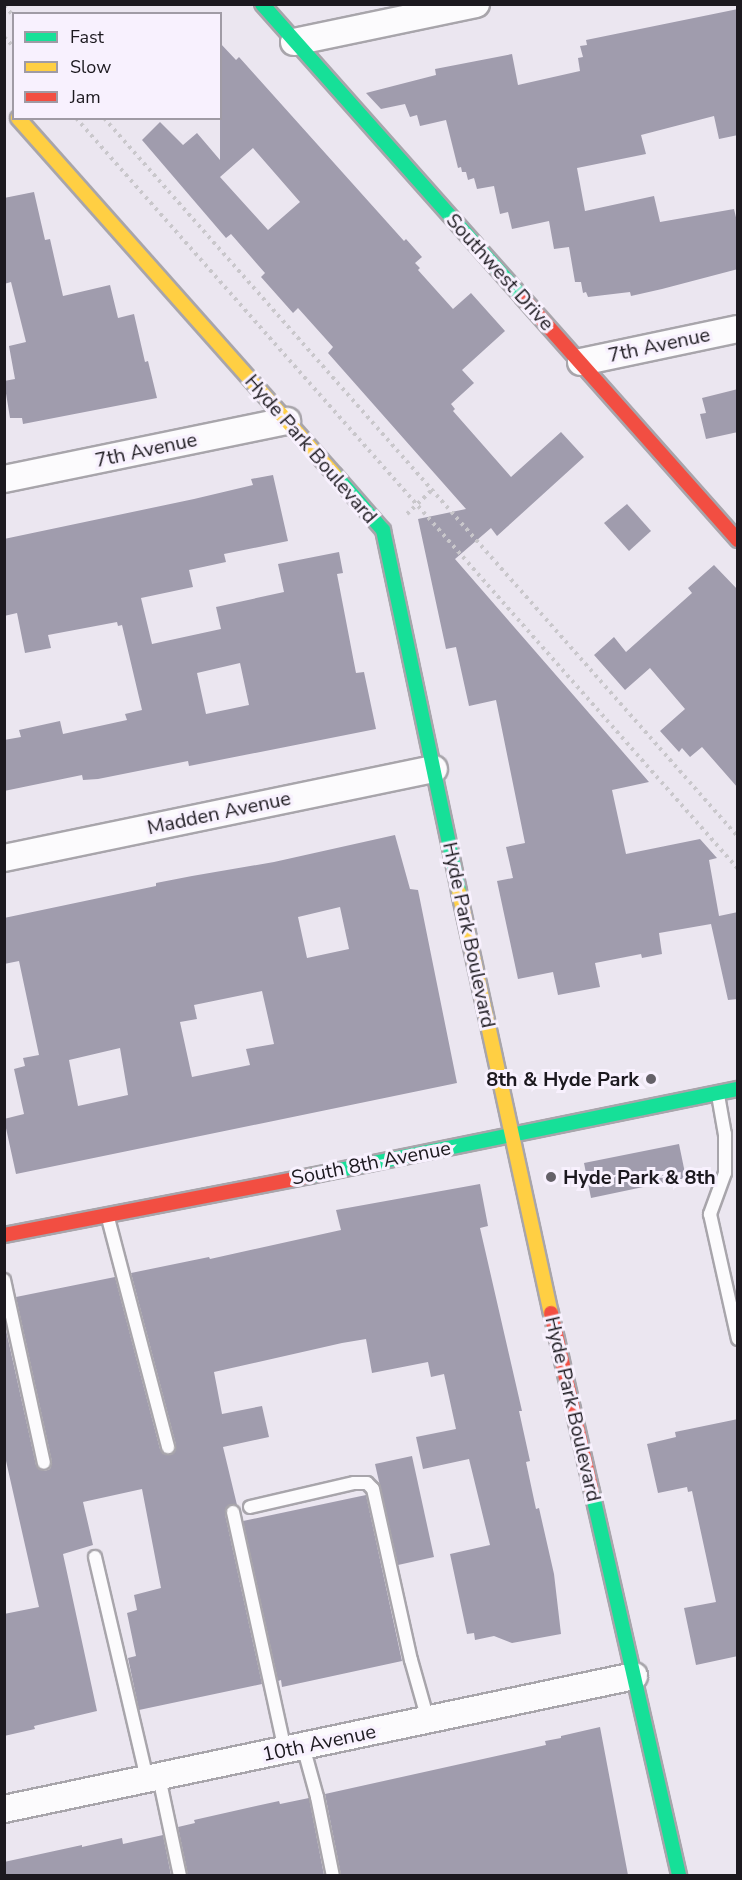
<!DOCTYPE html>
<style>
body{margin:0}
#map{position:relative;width:742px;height:1880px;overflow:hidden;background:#ebe6f0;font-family:"Nunito Sans",sans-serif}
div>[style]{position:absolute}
.building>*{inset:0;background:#a09cad}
.path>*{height:4px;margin-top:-2px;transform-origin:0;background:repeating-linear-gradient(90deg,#c9c7cb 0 3px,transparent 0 7.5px)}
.roads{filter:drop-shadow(2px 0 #a8a5ab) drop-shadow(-2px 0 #a8a5ab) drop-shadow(0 2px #a8a5ab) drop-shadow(0 -2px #a8a5ab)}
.lane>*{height:12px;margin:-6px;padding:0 6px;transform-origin:6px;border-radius:6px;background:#fcfbfd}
.street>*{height:26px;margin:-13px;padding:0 13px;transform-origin:13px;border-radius:13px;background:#fcfbfd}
.fast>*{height:14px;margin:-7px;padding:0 7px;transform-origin:7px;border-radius:7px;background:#16e098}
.slow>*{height:14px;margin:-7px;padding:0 7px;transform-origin:7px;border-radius:7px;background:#ffcf43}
.jam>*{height:14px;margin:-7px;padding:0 7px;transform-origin:7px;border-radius:7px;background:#f24e42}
.dots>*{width:16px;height:16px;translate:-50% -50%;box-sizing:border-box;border:3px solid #f8f1fe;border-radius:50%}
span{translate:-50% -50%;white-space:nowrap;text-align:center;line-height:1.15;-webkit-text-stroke:6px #f8f1fe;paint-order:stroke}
.street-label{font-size:20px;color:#1c191f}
.poi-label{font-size:20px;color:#1c191f;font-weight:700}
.right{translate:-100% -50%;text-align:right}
.left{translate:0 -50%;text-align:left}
.frame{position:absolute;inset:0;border:6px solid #1c191f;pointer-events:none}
.legend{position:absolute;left:12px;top:12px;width:210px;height:108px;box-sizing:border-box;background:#f8f1fe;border:2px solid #a09ba5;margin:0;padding:8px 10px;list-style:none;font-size:18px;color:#1c191f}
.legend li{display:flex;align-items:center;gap:12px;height:30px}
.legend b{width:30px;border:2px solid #a09ba5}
</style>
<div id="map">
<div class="building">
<div style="clip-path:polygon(738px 9px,738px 135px,719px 139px,714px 116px,641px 135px,646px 154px,577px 168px,585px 211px,654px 196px,660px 222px,734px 209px,738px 226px,738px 269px,662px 289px,631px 296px,630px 292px,588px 297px,586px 292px,583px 293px,581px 282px,575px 282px,569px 247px,554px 249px,549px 221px,512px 229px,508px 212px,500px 214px,494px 186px,477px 189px,474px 178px,468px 180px,466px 172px,462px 172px,461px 167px,458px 168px,446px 120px,420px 126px,417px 115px,410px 117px,405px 104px,381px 109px,366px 93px,436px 75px,435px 69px,512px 54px,518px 85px,580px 71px,578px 58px,583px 57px,580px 46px,587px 45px,586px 40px)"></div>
<div style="clip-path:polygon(evenodd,220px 43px,236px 60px,239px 57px,404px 241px,406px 239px,422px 257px,415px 263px,420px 268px,418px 270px,453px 309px,471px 293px,505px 331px,462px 370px,474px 383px,451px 404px,455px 409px,453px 411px,511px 477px,561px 432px,584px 457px,497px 536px,491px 528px,455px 559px,649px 782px,612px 790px,626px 854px,700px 839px,717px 858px,709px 860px,719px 916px,738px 912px,738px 999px,728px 1000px,711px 924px,659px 933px,662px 954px,642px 958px,641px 954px,595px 963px,600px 987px,558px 995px,553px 972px,518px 979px,497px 881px,513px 878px,506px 847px,525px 843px,496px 700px,469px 706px,456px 647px,446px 649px,418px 519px,466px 509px,328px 353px,333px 347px,298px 308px,293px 313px,261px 277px,265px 273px,231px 234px,226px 238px,142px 140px,160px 122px,183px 145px,197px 133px,220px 160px,220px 43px,253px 148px,300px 202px,268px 230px,220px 177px,253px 148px)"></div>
<div style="clip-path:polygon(34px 192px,45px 240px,50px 239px,63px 296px,110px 285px,118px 318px,134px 314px,145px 362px,148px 361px,157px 398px,23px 424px,22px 418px,10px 418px,4px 381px,15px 379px,9px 346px,26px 342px,11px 282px,4px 284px,4px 198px)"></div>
<div style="clip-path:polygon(738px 389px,738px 432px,706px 439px,700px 414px,706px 413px,702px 398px)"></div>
<div style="clip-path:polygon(evenodd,273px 475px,288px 541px,224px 554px,226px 562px,189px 570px,193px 587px,141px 598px,152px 644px,221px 629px,216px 607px,284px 592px,278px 564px,339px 552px,343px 573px,337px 574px,356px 673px,364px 672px,376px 729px,189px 766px,188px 761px,98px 779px,83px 780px,82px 775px,4px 791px,4px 740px,21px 737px,19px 730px,60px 721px,63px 734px,127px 720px,125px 714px,142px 710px,122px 625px,118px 626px,117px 622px,48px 635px,51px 648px,25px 653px,17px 613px,4px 616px,4px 539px,194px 499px,253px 485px,251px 479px,273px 475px,240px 663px,249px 705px,206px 714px,197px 673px,240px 663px)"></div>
<div style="clip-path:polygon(627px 504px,651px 531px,629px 551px,604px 523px)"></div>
<div style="clip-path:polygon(714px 565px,738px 590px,738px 788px,702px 747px,690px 757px,682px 748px,679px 752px,660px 731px,685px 709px,650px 668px,625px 690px,594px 655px,614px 637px,626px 652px,692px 593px,688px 588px)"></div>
<div style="clip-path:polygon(evenodd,395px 835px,410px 889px,418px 890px,457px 1083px,16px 1174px,4px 1119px,24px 1114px,14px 1069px,25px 1066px,23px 1058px,39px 1055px,19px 961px,4px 964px,4px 918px,156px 886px,156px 883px,192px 876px,274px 862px,395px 835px,340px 907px,349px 949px,307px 958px,298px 917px,340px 907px,395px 835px,262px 991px,274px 1044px,246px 1049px,250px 1065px,192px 1077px,180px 1022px,197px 1019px,194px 1005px,262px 991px,395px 835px,120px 1048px,128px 1095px,78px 1106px,69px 1060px,120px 1048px)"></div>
<div style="clip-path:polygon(679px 1144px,686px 1178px,591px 1198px,584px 1163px)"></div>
<div style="clip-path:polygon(480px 1184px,488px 1226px,480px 1228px,522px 1411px,519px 1411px,530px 1461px,526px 1462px,536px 1509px,539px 1508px,554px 1574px,561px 1634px,512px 1643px,494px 1636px,475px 1640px,474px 1633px,467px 1634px,450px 1554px,490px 1545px,469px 1459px,423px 1469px,416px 1437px,456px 1429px,444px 1374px,431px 1377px,428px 1362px,372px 1373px,366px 1339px,342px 1343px,214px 1372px,222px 1414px,262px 1406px,269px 1437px,223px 1447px,237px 1505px,228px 1506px,225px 1514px,262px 1684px,139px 1710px,128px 1658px,136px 1656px,127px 1613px,137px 1610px,134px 1595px,161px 1588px,142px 1489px,83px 1502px,93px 1545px,63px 1554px,97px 1711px,34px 1726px,35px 1729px,4px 1736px,4px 1614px,39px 1607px,4px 1452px,4px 1321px,36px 1465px,45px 1471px,50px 1469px,52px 1462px,16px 1297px,115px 1277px,160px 1449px,170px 1455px,174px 1452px,176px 1445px,131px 1273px,209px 1257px,210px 1259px,341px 1230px,336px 1210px)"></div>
<div style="clip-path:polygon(738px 1419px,738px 1656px,696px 1665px,684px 1608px,716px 1602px,692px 1491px,688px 1492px,687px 1487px,658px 1493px,647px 1444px,676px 1437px,675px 1432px)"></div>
<div style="clip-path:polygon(412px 1456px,434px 1557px,398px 1565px,375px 1464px)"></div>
<div style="clip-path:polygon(366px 1495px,402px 1661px,282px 1687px,281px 1680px,278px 1681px,243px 1521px)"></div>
<div style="clip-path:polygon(600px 1727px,628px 1875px,341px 1875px,325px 1794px,546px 1745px,545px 1741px,561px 1738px,561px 1736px)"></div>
<div style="clip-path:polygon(309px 1798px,324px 1875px,188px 1875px,178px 1827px,195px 1823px,194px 1820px,256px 1806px,279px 1801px,280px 1804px)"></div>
<div style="clip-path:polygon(163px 1835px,171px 1875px,4px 1875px,4px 1862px,82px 1845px,82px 1847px,122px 1838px,123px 1844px)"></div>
</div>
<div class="path">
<div style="left:4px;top:6px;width:14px;rotate:45deg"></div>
<div style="left:4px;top:37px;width:14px;rotate:45deg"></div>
<div style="left:76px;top:118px;width:1001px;rotate:48.6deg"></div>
<div style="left:104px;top:118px;width:959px;rotate:48.59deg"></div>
<div style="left:407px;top:514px;width:35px;rotate:-44deg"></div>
</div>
<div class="roads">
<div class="lane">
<div style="left:718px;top:1095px;width:40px;rotate:80deg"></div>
<div style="left:725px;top:1134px;width:39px;rotate:90deg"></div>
<div style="left:725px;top:1173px;width:44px;rotate:110.1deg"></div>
<div style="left:710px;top:1214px;width:128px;rotate:77.4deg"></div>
<div style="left:108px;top:1218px;width:237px;rotate:75.3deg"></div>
<div style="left:4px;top:1280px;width:187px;rotate:77.7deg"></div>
<div style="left:250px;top:1507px;width:107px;rotate:-13deg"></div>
<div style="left:354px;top:1483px;width:13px"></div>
<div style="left:367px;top:1483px;width:8px;rotate:45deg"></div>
<div style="left:373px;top:1489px;width:175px;rotate:77.5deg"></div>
<div style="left:411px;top:1660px;width:62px;rotate:74.2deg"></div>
<div style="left:233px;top:1512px;width:244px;rotate:77.7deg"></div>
<div style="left:95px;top:1557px;width:228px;rotate:76.8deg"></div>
<div style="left:303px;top:1746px;width:53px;rotate:74.6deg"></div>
<div style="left:317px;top:1797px;width:81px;rotate:78.6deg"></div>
<div style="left:159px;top:1777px;width:101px;rotate:78deg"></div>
</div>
<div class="street">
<div style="left:294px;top:42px;width:186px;rotate:-11.8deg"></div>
<div style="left:581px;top:362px;width:160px;rotate:-11.9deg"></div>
<div style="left:4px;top:479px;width:289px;rotate:-11.6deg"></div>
<div style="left:4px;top:858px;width:439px;rotate:-11.7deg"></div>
<div style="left:4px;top:1809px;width:644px;rotate:-11.92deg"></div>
</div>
<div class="fast">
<div style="left:262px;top:4px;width:392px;rotate:48.4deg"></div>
<div style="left:335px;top:475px;width:73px;rotate:48.9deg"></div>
<div style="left:383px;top:530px;width:370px;rotate:78.1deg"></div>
<div style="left:310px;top:1176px;width:437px;rotate:-11.5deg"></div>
<div style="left:592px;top:1492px;width:394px;rotate:77.2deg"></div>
</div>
<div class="slow">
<div style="left:18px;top:118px;width:477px;rotate:48.4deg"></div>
<div style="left:459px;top:892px;width:431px;rotate:77.7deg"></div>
</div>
<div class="jam">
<div style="left:522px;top:297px;width:325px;rotate:48.4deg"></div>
<div style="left:4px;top:1235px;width:312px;rotate:-10.9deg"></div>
<div style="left:551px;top:1313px;width:184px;rotate:77.1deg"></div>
</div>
</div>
<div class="dots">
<div style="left:651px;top:1079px;background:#646168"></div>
<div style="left:551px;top:1177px;background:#646168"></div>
</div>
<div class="street-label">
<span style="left:500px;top:272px;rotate:48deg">Southwest Drive</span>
<span style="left:659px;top:345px;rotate:-12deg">7th Avenue</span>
<span style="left:311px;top:449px;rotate:49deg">Hyde Park Boulevard</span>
<span style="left:146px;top:450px;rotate:-12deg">7th Avenue</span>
<span style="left:219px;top:813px;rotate:-12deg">Madden Avenue</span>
<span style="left:469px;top:935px;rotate:78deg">Hyde Park Boulevard</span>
<span style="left:371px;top:1163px;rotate:-11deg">South 8th Avenue</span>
<span style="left:573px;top:1409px;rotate:77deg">Hyde Park Boulevard</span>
<span style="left:319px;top:1743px;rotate:-12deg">10th Avenue</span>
</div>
<div class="poi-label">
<span class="right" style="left:639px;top:1079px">8th &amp; Hyde Park</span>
<span class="left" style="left:563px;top:1177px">Hyde Park &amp; 8th</span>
</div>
<div class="frame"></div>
<ul class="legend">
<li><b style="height:8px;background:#16e098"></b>Fast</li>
<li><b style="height:8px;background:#ffcf43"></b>Slow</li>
<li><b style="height:8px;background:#f24e42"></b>Jam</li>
</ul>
</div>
